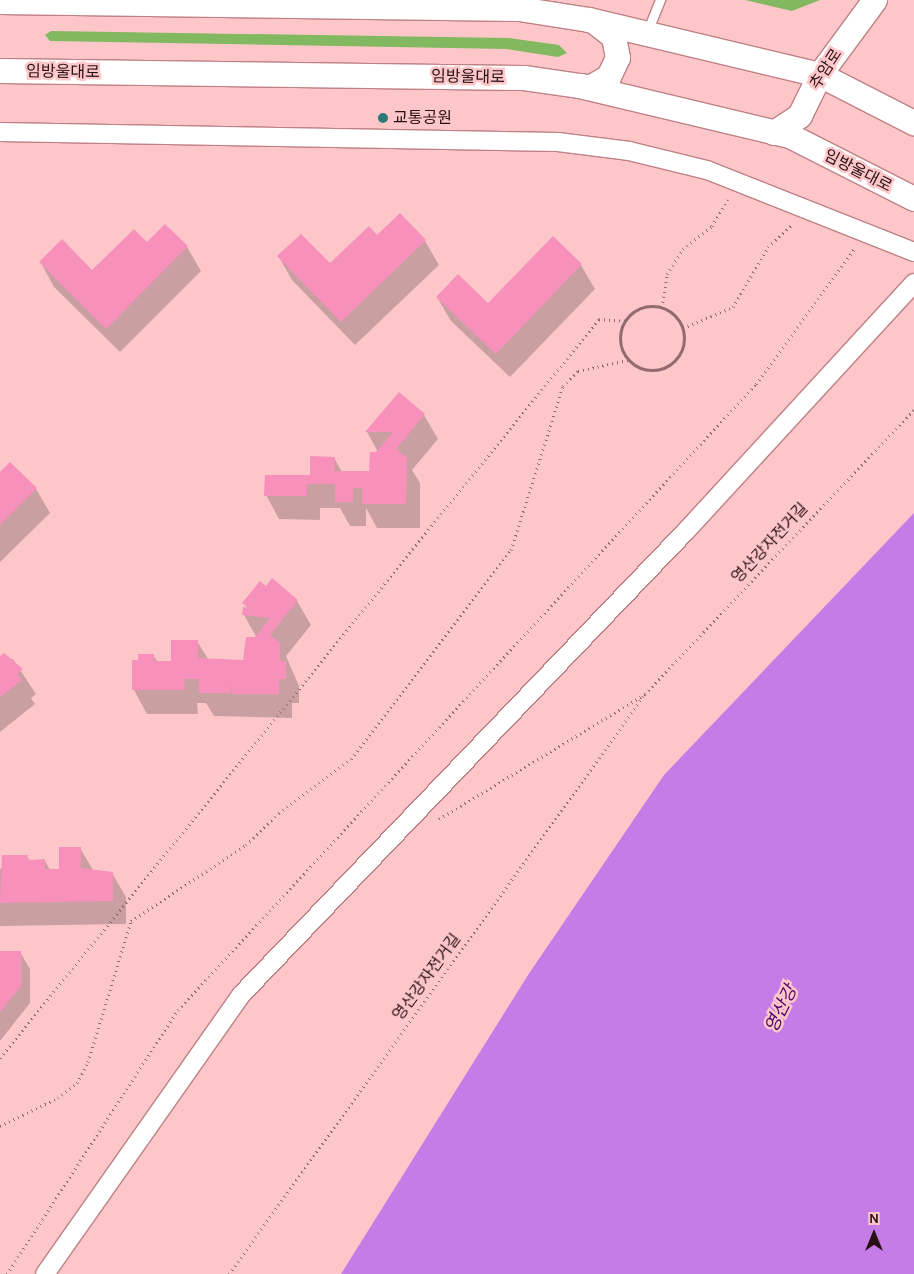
<!DOCTYPE html>
<meta charset="utf-8">
<style>
body{margin:0}
#map{position:relative;width:914px;height:1274px;overflow:hidden;background:#fdc7ca;font-family:Karla,"Noto Sans KR",sans-serif}
div>[style]{position:absolute}
.green>*{inset:0;background:#81b860}
.water>*{inset:0;background:#c57ce6}
.shadow>*{inset:0;background:#0003}
.building>*{inset:0;background:#f790bb}
.path>*{height:3px;margin-top:-1.5px;transform-origin:0;background:repeating-linear-gradient(90deg,#926b6e 0 1px,transparent 0 5px)}
.path>.ring{margin:-1.5px;padding:0;box-sizing:content-box;background:none;border:3px solid #926b6e;border-radius:50%}
.roads{filter:drop-shadow(1px 0 #bf8185) drop-shadow(-1px 0 #bf8185) drop-shadow(0 1px #bf8185) drop-shadow(0 -1px #bf8185)}
.lane>*{height:9px;margin:-4.5px;padding:0 4.5px;transform-origin:4.5px;border-radius:4.5px;background:#fff}
.street>*{height:18px;margin:-9px;padding:0 9px;transform-origin:9px;border-radius:9px;background:#fff}
.secondary>*{height:24px;margin:-12px;padding:0 12px;transform-origin:12px;border-radius:12px;background:#fff}
.dots>*{width:14px;height:14px;translate:-50% -50%;box-sizing:border-box;border:2px solid #fdc7ca;border-radius:50%}
span{translate:-50% -50%;white-space:nowrap;text-align:center;line-height:1.15;-webkit-text-stroke:5px #fdc7ca;paint-order:stroke}
.street-label{font-size:16px;color:#281013}
.poi-label{font-size:16px;color:#281013}
.left{translate:0 -50%;text-align:left}
.water-label{font-size:18px;color:#4e0067;font-style:italic}
.north{position:absolute;left:849px;top:1209px;width:50px;height:50px;-webkit-text-stroke:4px #fdc7ca;paint-order:stroke;rotate:0deg;font-size:14px;font-weight:700;line-height:20px;text-align:center;color:#281013}
.north::after{content:'';display:block;margin:auto;width:18px;height:22px;background:#281013;clip-path:polygon(50% 0,100% 100%,50% 72%,0 100%)}
</style>
<div id="map">
<div class="green">
<div style="clip-path:polygon(745px 0,820px 0,792px 11px)"></div>
<div style="clip-path:polygon(51px 31px,509px 38px,559px 45px,567px 53px,558px 57px,506px 49px,50px 41px,45px 35px)"></div>
</div>
<div class="water">
<div style="clip-path:polygon(914px 513px,914px 1274px,341px 1274px,528px 975px,664px 775px)"></div>
</div>
<div class="shadow">
<div style="clip-path:polygon(165px 225px,187px 247px,201px 271px,120px 352px,54px 287px,41px 263px,92px 272px,147px 244px)"></div>
<div style="clip-path:polygon(377px 237px,425px 241px,439px 265px,355px 345px,292px 280px,279px 257px,330px 265px)"></div>
<div style="clip-path:polygon(553px 238px,581px 265px,595px 289px,510px 377px,451px 321px,437px 297px,488px 305px)"></div>
<div style="clip-path:polygon(399px 393px,424px 415px,438px 439px,412px 470px,420px 483px,420px 528px,377px 528px,366px 508px,366px 526px,350px 526px,340px 508px,320px 508px,320px 520px,279px 519px,266px 495px,312px 476px,334px 458px,342px 472px,371px 473px,378px 452px,367px 432px)"></div>
<div style="clip-path:polygon(0 473px,36px 489px,50px 513px,0 562px)"></div>
<div style="clip-path:polygon(266px 587px,297px 601px,311px 625px,286px 656px,299px 686px,299px 703px,292px 703px,292px 718px,214px 716px,206px 703px,197px 703px,198px 714px,147px 714px,134px 690px,153px 655px,158px 662px,172px 662px,197px 641px,208px 659px,244px 661px,257px 638px,244px 615px,248px 609px,244px 603px)"></div>
<div style="clip-path:polygon(0 658px,13px 659px,36px 694px,31px 698px,35px 704px,0 732px)"></div>
<div style="clip-path:polygon(80px 848px,93px 870px,112px 873px,126px 897px,126px 924px,0 926px,0 869px,27px 856px,30px 861px,45px 861px,50px 870px,60px 870px)"></div>
<div style="clip-path:polygon(20px 952px,30px 969px,30px 1003px,0 1041px,0 953px)"></div>
</div>
<div class="building">
<div style="clip-path:polygon(400px 213px,426px 240px,341px 322px,277px 256px,301px 234px,330px 263px,369px 226px,377px 235px)"></div>
<div style="clip-path:polygon(165px 224px,188px 246px,106px 329px,39px 262px,62px 239px,92px 270px,134px 229px,147px 242px)"></div>
<div style="clip-path:polygon(553px 236px,582px 264px,496px 354px,436px 297px,458px 274px,488px 303px)"></div>
<div style="clip-path:polygon(399px 392px,425px 414px,396px 449px,407px 458px,406px 504px,362px 504px,362px 488px,353px 488px,353px 502px,335px 502px,335px 484px,307px 484px,307px 496px,264px 496px,265px 475px,310px 475px,310px 456px,335px 457px,334px 471px,369px 471px,370px 452px,376px 452px,393px 432px,365px 432px)"></div>
<div style="clip-path:polygon(10px 462px,37px 488px,0 525px,0 472px)"></div>
<div style="clip-path:polygon(272px 578px,298px 600px,270px 635px,280px 643px,280px 661px,286px 661px,286px 679px,279px 679px,279px 694px,232px 694px,232px 684px,230px 693px,199px 693px,199px 679px,184px 679px,185px 690px,132px 690px,132px 660px,138px 660px,138px 654px,154px 654px,154px 661px,171px 661px,171px 640px,198px 640px,198px 658px,243px 660px,246px 637px,255px 637px,270px 618px,242px 615px,243px 607px,249px 608px,242px 603px,260px 581px,266px 586px)"></div>
<div style="clip-path:polygon(4px 653px,23px 669px,17px 674px,22px 680px,0 697px,0 656px)"></div>
<div style="clip-path:polygon(59px 847px,81px 847px,81px 868px,113px 872px,113px 901px,0 903px,2px 855px,28px 855px,28px 860px,45px 859px,45px 869px,59px 869px)"></div>
<div style="clip-path:polygon(0 951px,21px 951px,21px 986px,0 1012px)"></div>
</div>
<div class="path">
<div class="ring" style="left:620px;top:306px;width:61px;height:61px"></div>
<div style="left:662px;top:307px;width:33px;rotate:-81deg"></div>
<div style="left:667px;top:274px;width:30px;rotate:-57deg"></div>
<div style="left:683px;top:249px;width:37px;rotate:-38deg"></div>
<div style="left:712px;top:226px;width:31px;rotate:-59deg"></div>
<div style="left:683px;top:328px;width:54px;rotate:-22.8deg"></div>
<div style="left:733px;top:307px;width:69px;rotate:-59.7deg"></div>
<div style="left:768px;top:247px;width:33px;rotate:-43deg"></div>
<div style="left:439px;top:819px;width:241px;rotate:-31.2deg"></div>
<div style="left:645px;top:694px;width:391px;rotate:-46.6deg"></div>
<div style="left:0;top:1058px;width:951px;rotate:-50.97deg"></div>
<div style="left:599px;top:319px;width:26px;rotate:4deg"></div>
<div style="left:0;top:1126px;width:64px;rotate:-25.8deg"></div>
<div style="left:58px;top:1098px;width:24px;rotate:-38deg"></div>
<div style="left:77px;top:1083px;width:24px;rotate:-62deg"></div>
<div style="left:88px;top:1062px;width:147px;rotate:-73deg"></div>
<div style="left:131px;top:921px;width:138px;rotate:-33.5deg"></div>
<div style="left:246px;top:845px;width:46px;rotate:-44.1deg"></div>
<div style="left:279px;top:813px;width:90px;rotate:-36.9deg"></div>
<div style="left:351px;top:759px;width:263px;rotate:-52.6deg"></div>
<div style="left:511px;top:550px;width:172px;rotate:-72.4deg"></div>
<div style="left:563px;top:386px;width:21px;rotate:-45deg"></div>
<div style="left:578px;top:371px;width:51px;rotate:-12.4deg"></div>
<div style="left:7px;top:1274px;width:315px;rotate:-57.1deg"></div>
<div style="left:178px;top:1010px;width:852px;rotate:-47.28deg"></div>
<div style="left:756px;top:384px;width:168px;rotate:-53.9deg"></div>
<div style="left:229px;top:1274px;width:714px;rotate:-54.35deg"></div>
</div>
<div class="roads">
<div class="lane">
<div style="left:647px;top:32px;width:35px;rotate:-68deg"></div>
</div>
<div class="street">
<div style="left:0;top:132px;width:558px;rotate:1.03deg"></div>
<div style="left:558px;top:142px;width:72px;rotate:7.2deg"></div>
<div style="left:629px;top:151px;width:80px;rotate:13.7deg"></div>
<div style="left:707px;top:170px;width:223px;rotate:21.6deg"></div>
<div style="left:45px;top:1274px;width:341px;rotate:-54.9deg"></div>
<div style="left:241px;top:995px;width:643px;rotate:-46.2deg"></div>
<div style="left:686px;top:531px;width:337px;rotate:-47.4deg"></div>
</div>
<div class="secondary">
<div style="left:0;top:2px;width:519px;rotate:0.77deg"></div>
<div style="left:519px;top:9px;width:71px;rotate:8.9deg"></div>
<div style="left:589px;top:20px;width:237px;rotate:13.4deg"></div>
<div style="left:820px;top:75px;width:106px;rotate:27.1deg"></div>
<div style="left:0;top:71px;width:524px;rotate:0.77deg"></div>
<div style="left:524px;top:78px;width:57px;rotate:8.1deg"></div>
<div style="left:580px;top:86px;width:216px;rotate:13.4deg"></div>
<div style="left:790px;top:136px;width:139px;rotate:26.9deg"></div>
<div style="left:581px;top:86px;width:9px;rotate:13deg"></div>
<div style="left:590px;top:88px;width:22px;rotate:-30deg"></div>
<div style="left:609px;top:77px;width:21px;rotate:-65deg"></div>
<div style="left:618px;top:58px;width:21px;rotate:-101deg"></div>
<div style="left:614px;top:37px;width:24px;rotate:-142deg"></div>
<div style="left:774px;top:133px;width:31px;rotate:-33deg"></div>
<div style="left:800px;top:116px;width:46px;rotate:-64deg"></div>
<div style="left:820px;top:75px;width:93px;rotate:-53.7deg"></div>
</div>
</div>
<div class="dots">
<div style="left:383px;top:118px;background:#2f7978"></div>
</div>
<div class="street-label">
<span style="left:826px;top:69px;rotate:-57deg">추암로</span>
<span style="left:63px;top:72px;rotate:1deg">임방울대로</span>
<span style="left:468px;top:77px;rotate:1deg">임방울대로</span>
<span style="left:858px;top:171px;rotate:27deg">임방울대로</span>
<span style="left:770px;top:543px;rotate:-47deg">영산강자전거길</span>
<span style="left:427px;top:977px;rotate:-54deg">영산강자전거길</span>
</div>
<div class="poi-label">
<span class="left" style="left:393px;top:118px">교통공원</span>
</div>
<div class="water-label">
<span style="left:781px;top:1009px;rotate:-64deg">영산강</span>
</div>
<div class="north">N</div>
</div>
